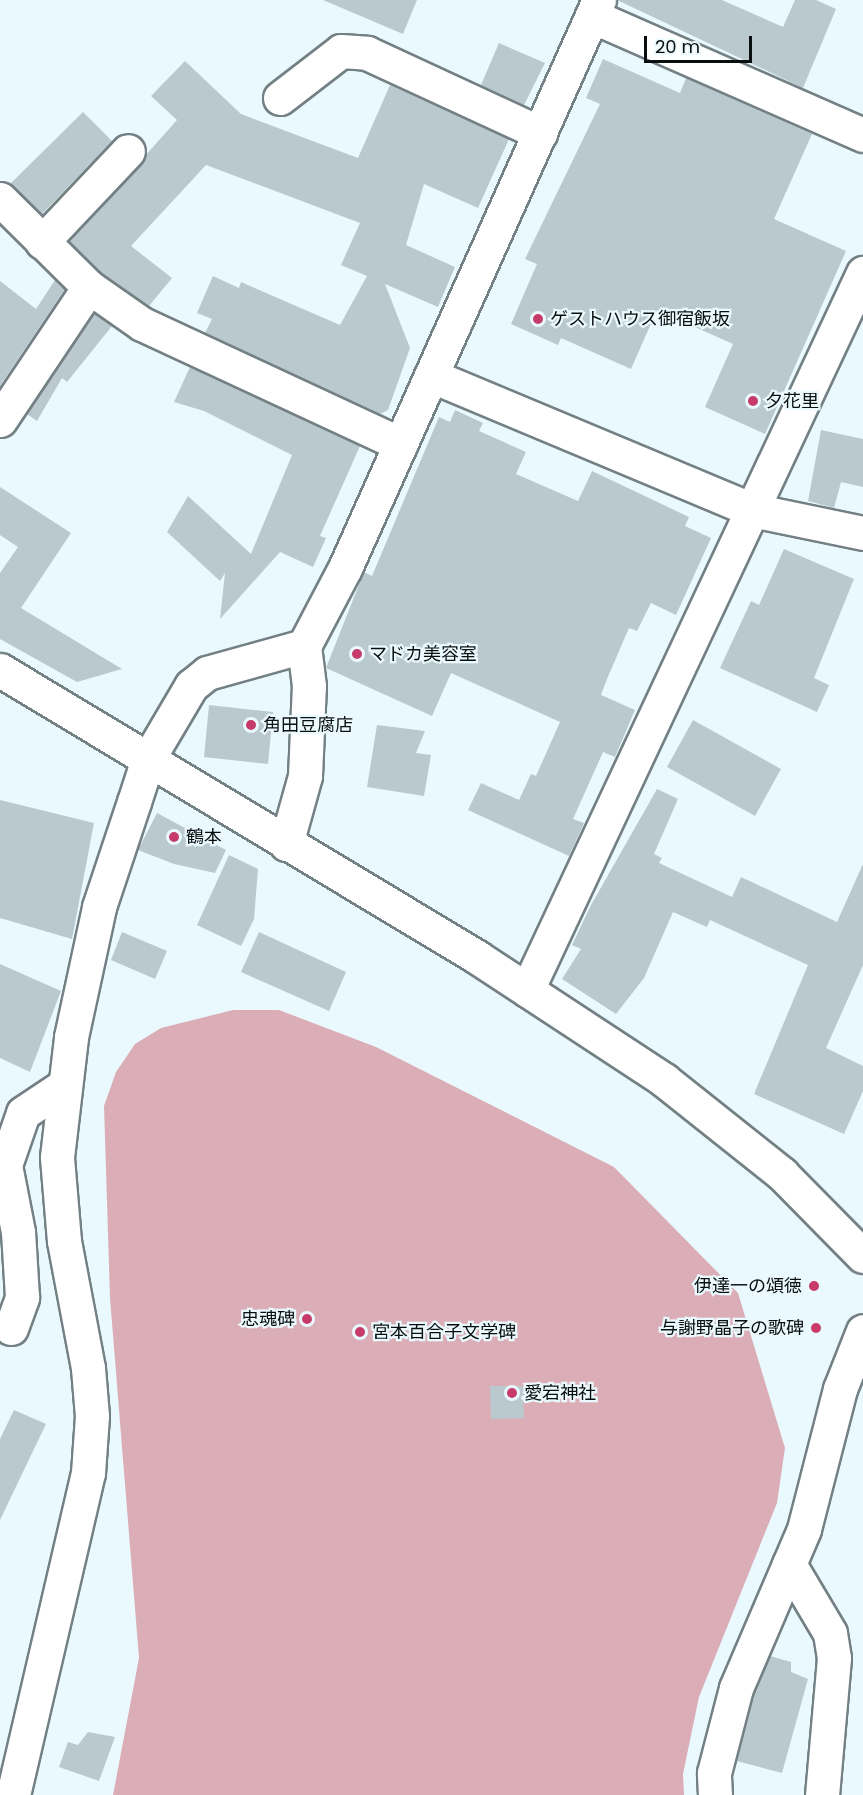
<!DOCTYPE html>
<meta charset="utf-8">
<style>
body{margin:0}
#map{position:relative;width:863px;height:1795px;overflow:hidden;background:#eaf9fd;font-family:Poppins,"Noto Sans JP",sans-serif}
div>[style]{position:absolute}
.forest>*{inset:0;background:#dbaeb7}
.building>*{inset:0;background:#bac9cd}
.roads{filter:drop-shadow(2px 0 #738084) drop-shadow(-2px 0 #738084) drop-shadow(0 2px #738084) drop-shadow(0 -2px #738084)}
.minor>*{height:33px;margin:-16.5px;padding:0 16.5px;transform-origin:16.5px;border-radius:16.5px;background:#fff}
.tertiary>*{height:33px;margin:-16.5px;padding:0 16.5px;transform-origin:16.5px;border-radius:16.5px;background:#fff}
.dots>*{width:16px;height:16px;translate:-50% -50%;box-sizing:border-box;border:3px solid #eaf9fd;border-radius:50%}
span{translate:-50% -50%;white-space:nowrap;text-align:center;line-height:1.15;-webkit-text-stroke:4.5px #eaf9fd;paint-order:stroke}
.poi-label{font-size:18px;color:#090e0f}
.left{translate:0 -50%;text-align:left}
.right{translate:-100% -50%;text-align:right}
.scale{position:absolute;left:644px;top:36px;width:108px;height:27px;box-sizing:border-box;border:3px solid #090e0f;border-top:0;padding-left:8px;font-size:18px;line-height:21px;white-space:nowrap;color:#090e0f;-webkit-text-stroke:4px #eaf9fd;paint-order:stroke}
</style>
<div id="map">
<div class="forest">
<div style="clip-path:polygon(233px 1010px,279px 1010px,376px 1047px,614px 1167px,738px 1293px,785px 1448px,777px 1503px,699px 1697px,683px 1774px,684px 1795px,113px 1795px,139px 1658px,110px 1298px,104px 1106px,116px 1072px,135px 1044px,161px 1028px)"></div>
</div>
<div class="building">
<div style="clip-path:polygon(323px 0,417px 0,403px 34px)"></div>
<div style="clip-path:polygon(617px 0,722px 0,783px 27px,795px 0,816px 0,836px 9px,803px 88px)"></div>
<div style="clip-path:polygon(499px 43px,545px 63px,524px 105px,481px 85px)"></div>
<div style="clip-path:polygon(603px 59px,680px 93px,686px 78px,812px 134px,774px 219px,846px 251px,765px 434px,705px 407px,733px 344px,657px 310px,631px 369px,561px 338px,558px 345px,511px 324px,537px 264px,525px 259px,600px 104px,586px 98px)"></div>
<div style="clip-path:polygon(185px 61px,241px 114px,358px 158px,390px 85px,509px 139px,478px 208px,424px 184px,406px 245px,455px 267px,438px 307px,385px 284px,410px 348px,388px 410px,380px 414px,205px 333px,212px 319px,197px 313px,213px 276px,239px 288px,241px 282px,340px 325px,367px 276px,341px 265px,360px 223px,206px 165px,131px 246px,172px 278px,149px 306px,101px 273px,69px 241px,177px 120px,151px 96px)"></div>
<div style="clip-path:polygon(83px 112px,112px 141px,42px 214px,10px 184px)"></div>
<div style="clip-path:polygon(55px 280px,65px 289px,0 386px,0 281px,36px 309px)"></div>
<div style="clip-path:polygon(94px 313px,112px 326px,67px 382px,62px 378px,37px 421px,27px 414px)"></div>
<div style="clip-path:polygon(190px 367px,360px 446px,320px 536px,326px 538px,313px 567px,280px 552px,220px 619px,225px 573px,220px 581px,167px 532px,188px 496px,251px 554px,292px 455px,204px 411px,174px 402px)"></div>
<div style="clip-path:polygon(455px 410px,483px 423px,479px 431px,526px 452px,516px 474px,578px 501px,592px 471px,689px 517px,685px 526px,711px 538px,676px 615px,651px 603px,637px 631px,629px 628px,607px 679px,601px 695px,635px 710px,615px 757px,603px 752px,573px 819px,584px 823px,569px 856px,468px 810px,481px 783px,519px 800px,531px 774px,536px 776px,560px 722px,451px 673px,432px 716px,326px 668px,364px 572px,372px 576px,439px 417px,450px 422px)"></div>
<div style="clip-path:polygon(821px 430px,863px 439px,863px 487px,841px 482px,834px 508px,808px 501px)"></div>
<div style="clip-path:polygon(0 487px,71px 533px,21px 608px,122px 669px,77px 682px,0 639px,0 573px,18px 547px,0 535px)"></div>
<div style="clip-path:polygon(784px 549px,854px 579px,814px 678px,829px 685px,817px 712px,720px 668px,751px 601px,759px 605px)"></div>
<div style="clip-path:polygon(209px 705px,273px 712px,268px 764px,204px 757px)"></div>
<div style="clip-path:polygon(693px 720px,781px 769px,755px 816px,667px 767px)"></div>
<div style="clip-path:polygon(377px 725px,425px 731px,416px 753px,431px 755px,424px 796px,367px 787px)"></div>
<div style="clip-path:polygon(657px 789px,678px 799px,654px 854px,662px 858px,659px 863px,732px 897px,741px 877px,837px 922px,863px 864px,863px 965px,826px 1048px,863px 1066px,863px 1091px,844px 1134px,754px 1094px,808px 965px,710px 920px,707px 927px,673px 912px,644px 978px,616px 1014px,562px 979px,581px 949px,572px 945px,591px 905px)"></div>
<div style="clip-path:polygon(0 800px,94px 823px,72px 939px,0 918px)"></div>
<div style="clip-path:polygon(157px 813px,226px 850px,215px 873px,174px 864px,138px 850px)"></div>
<div style="clip-path:polygon(229px 855px,258px 869px,254px 919px,241px 946px,197px 925px)"></div>
<div style="clip-path:polygon(122px 932px,167px 951px,155px 979px,111px 960px)"></div>
<div style="clip-path:polygon(259px 932px,346px 972px,329px 1011px,241px 972px)"></div>
<div style="clip-path:polygon(0 964px,61px 991px,30px 1072px,0 1058px)"></div>
<div style="clip-path:polygon(490px 1386px,523px 1386px,524px 1418px,491px 1419px)"></div>
<div style="clip-path:polygon(14px 1410px,46px 1424px,0 1520px,0 1439px)"></div>
<div style="clip-path:polygon(770px 1656px,791px 1662px,791px 1672px,808px 1679px,782px 1773px,737px 1761px,754px 1694px)"></div>
<div style="clip-path:polygon(88px 1732px,115px 1737px,99px 1781px,59px 1767px,68px 1742px,78px 1745px)"></div>
</div>
<div class="roads">
<div class="minor">
<div style="left:592px;top:16px;width:296px;rotate:23.7deg"></div>
<div style="left:280px;top:98px;width:77px;rotate:-37.6deg"></div>
<div style="left:341px;top:51px;width:26px;rotate:4deg"></div>
<div style="left:367px;top:53px;width:191px;rotate:24.8deg"></div>
<div style="left:0;top:199px;width:125px;rotate:44.7deg"></div>
<div style="left:89px;top:287px;width:65px;rotate:34.9deg"></div>
<div style="left:142px;top:324px;width:285px;rotate:24.9deg"></div>
<div style="left:42px;top:242px;width:125px;rotate:-46.6deg"></div>
<div style="left:432px;top:376px;width:347px;rotate:22.7deg"></div>
<div style="left:752px;top:510px;width:113px;rotate:11.7deg"></div>
<div style="left:0;top:420px;width:160px;rotate:-56.2deg"></div>
<div style="left:286px;top:844px;width:71px;rotate:-74.4deg"></div>
<div style="left:305px;top:776px;width:90px;rotate:-87.5deg"></div>
<div style="left:309px;top:686px;width:40px;rotate:-97.1deg"></div>
<div style="left:527px;top:990px;width:792px;rotate:-64.89deg"></div>
<div style="left:11px;top:1328px;width:33px;rotate:-70deg"></div>
<div style="left:22px;top:1297px;width:65px;rotate:-93.5deg"></div>
<div style="left:18px;top:1232px;width:68px;rotate:-101deg"></div>
<div style="left:5px;top:1165px;width:55px;rotate:-70.9deg"></div>
<div style="left:23px;top:1113px;width:50px;rotate:-33.7deg"></div>
<div style="left:789px;top:1564px;width:80px;rotate:59.3deg"></div>
<div style="left:830px;top:1633px;width:25px;rotate:81deg"></div>
<div style="left:834px;top:1658px;width:138px;rotate:95deg"></div>
<div style="left:13px;top:1795px;width:331px;rotate:-76.9deg"></div>
<div style="left:88px;top:1473px;width:57px;rotate:-86deg"></div>
<div style="left:92px;top:1416px;width:48px;rotate:-94.8deg"></div>
<div style="left:88px;top:1368px;width:129px;rotate:-100.7deg"></div>
<div style="left:64px;top:1241px;width:84px;rotate:-94.8deg"></div>
<div style="left:57px;top:1157px;width:121px;rotate:-83.3deg"></div>
<div style="left:71px;top:1037px;width:133px;rotate:-77.8deg"></div>
<div style="left:99px;top:907px;width:111px;rotate:-71.6deg"></div>
<div style="left:134px;top:802px;width:45px;rotate:-72deg"></div>
<div style="left:148px;top:759px;width:85px;rotate:-59.5deg"></div>
<div style="left:191px;top:686px;width:21px;rotate:-39deg"></div>
<div style="left:207px;top:673px;width:101px;rotate:-15.6deg"></div>
<div style="left:304px;top:646px;width:88px;rotate:-62.3deg"></div>
<div style="left:345px;top:568px;width:622px;rotate:-65.91deg"></div>
<div style="left:715px;top:1795px;width:22px;rotate:-93deg"></div>
<div style="left:714px;top:1773px;width:88px;rotate:-75.5deg"></div>
<div style="left:736px;top:1688px;width:173px;rotate:-66.8deg"></div>
<div style="left:804px;top:1529px;width:145px;rotate:-75.6deg"></div>
<div style="left:840px;top:1389px;width:62px;rotate:-68.4deg"></div>
</div>
<div class="tertiary">
<div style="left:0;top:670px;width:557px;rotate:31.03deg"></div>
<div style="left:477px;top:957px;width:224px;rotate:33.3deg"></div>
<div style="left:664px;top:1080px;width:151px;rotate:38.5deg"></div>
<div style="left:782px;top:1174px;width:115px;rotate:45.4deg"></div>
</div>
</div>
<div class="dots">
<div style="left:538px;top:319px;background:#c73b6b"></div>
<div style="left:753px;top:401px;background:#c73b6b"></div>
<div style="left:357px;top:654px;background:#c73b6b"></div>
<div style="left:251px;top:725px;background:#c73b6b"></div>
<div style="left:174px;top:837px;background:#c73b6b"></div>
<div style="left:814px;top:1286px;background:#c73b6b"></div>
<div style="left:307px;top:1319px;background:#c73b6b"></div>
<div style="left:816px;top:1328px;background:#c73b6b"></div>
<div style="left:360px;top:1332px;background:#c73b6b"></div>
<div style="left:512px;top:1393px;background:#c73b6b"></div>
</div>
<div class="poi-label">
<span class="left" style="left:550px;top:319px">ゲストハウス御宿飯坂</span>
<span class="left" style="left:765px;top:401px">夕花里</span>
<span class="left" style="left:369px;top:654px">マドカ美容室</span>
<span class="left" style="left:263px;top:725px">角田豆腐店</span>
<span class="left" style="left:186px;top:837px">鶴本</span>
<span class="right" style="left:802px;top:1286px">伊達一の頌徳</span>
<span class="right" style="left:295px;top:1319px">忠魂碑</span>
<span class="right" style="left:804px;top:1328px">与謝野晶子の歌碑</span>
<span class="left" style="left:372px;top:1332px">宮本百合子文学碑</span>
<span class="left" style="left:524px;top:1393px">愛宕神社</span>
</div>
<div class="scale">20 m</div>
</div>
